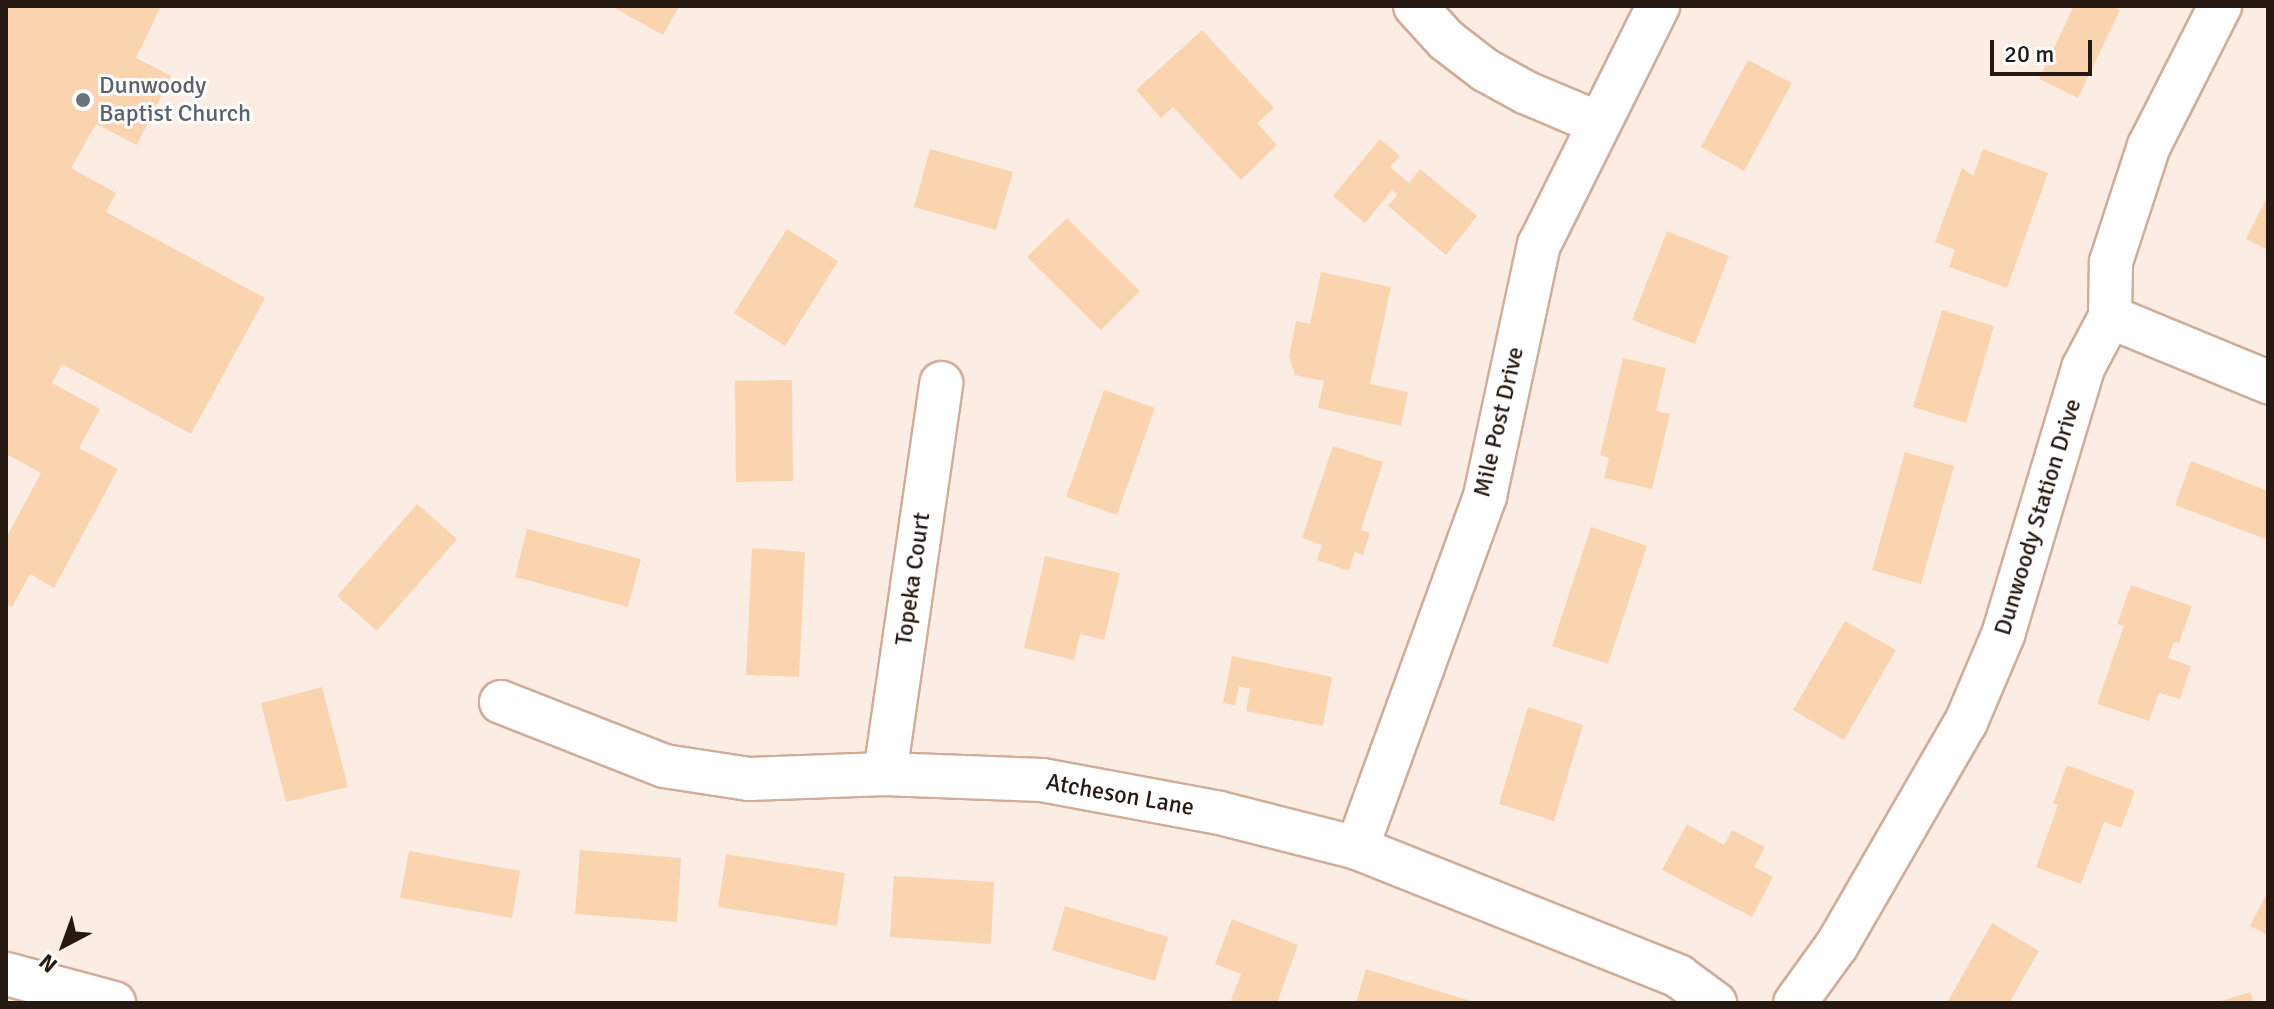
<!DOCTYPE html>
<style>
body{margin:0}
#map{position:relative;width:2274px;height:1009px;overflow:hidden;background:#fcede4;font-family:Signika,sans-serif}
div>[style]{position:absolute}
.building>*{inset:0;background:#fad4af}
.roads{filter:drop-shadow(2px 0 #d0ad99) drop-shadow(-2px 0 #d0ad99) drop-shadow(0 2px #d0ad99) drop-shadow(0 -2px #d0ad99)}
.minor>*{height:42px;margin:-21px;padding:0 21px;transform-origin:21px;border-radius:21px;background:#fff}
.dots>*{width:22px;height:22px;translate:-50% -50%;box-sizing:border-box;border:4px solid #fff;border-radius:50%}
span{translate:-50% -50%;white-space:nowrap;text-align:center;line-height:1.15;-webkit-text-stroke:6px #fff;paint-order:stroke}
.worship-label{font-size:24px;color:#5b616d}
.left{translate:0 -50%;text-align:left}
.street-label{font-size:24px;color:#261912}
.frame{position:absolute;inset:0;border:8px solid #261912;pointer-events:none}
.north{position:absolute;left:24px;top:905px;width:80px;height:80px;-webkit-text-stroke:6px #fff;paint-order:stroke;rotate:221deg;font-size:22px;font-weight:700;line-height:32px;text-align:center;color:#261912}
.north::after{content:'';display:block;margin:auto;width:28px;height:36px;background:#261912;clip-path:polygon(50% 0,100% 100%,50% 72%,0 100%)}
.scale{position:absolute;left:1990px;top:40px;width:102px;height:36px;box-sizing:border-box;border:4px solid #261912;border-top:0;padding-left:10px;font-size:24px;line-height:28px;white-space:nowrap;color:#261912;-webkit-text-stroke:6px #fff;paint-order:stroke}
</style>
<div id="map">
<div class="building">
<div style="clip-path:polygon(6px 6px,161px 6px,136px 58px,171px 76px,137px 145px,96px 124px,71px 168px,116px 193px,106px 212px,265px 298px,191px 434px,62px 364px,52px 383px,100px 409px,79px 448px,118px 469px,54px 588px,30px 574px,12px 607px,6px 604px,6px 538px,41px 473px,6px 454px)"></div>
<div style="clip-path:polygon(611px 6px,679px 6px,663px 35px)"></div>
<div style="clip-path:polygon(2074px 6px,2112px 6px,2120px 10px,2078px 98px,2039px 79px)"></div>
<div style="clip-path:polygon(1202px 30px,1274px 108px,1257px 123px,1277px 145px,1241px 180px,1173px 107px,1161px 118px,1136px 90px)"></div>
<div style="clip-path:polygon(1748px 60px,1792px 83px,1744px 171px,1701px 147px)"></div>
<div style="clip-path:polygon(1380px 139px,1400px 156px,1390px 167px,1409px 183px,1420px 169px,1477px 216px,1446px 255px,1388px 206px,1397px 195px,1392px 190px,1365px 223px,1333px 196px)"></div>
<div style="clip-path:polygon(930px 149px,1013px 172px,996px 230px,914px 207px)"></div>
<div style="clip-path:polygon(1983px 149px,2048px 173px,2007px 288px,1949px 267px,1955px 250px,1935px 242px,1962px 168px,1973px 176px)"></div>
<div style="clip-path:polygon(2268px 195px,2268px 250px,2246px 239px)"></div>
<div style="clip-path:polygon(1067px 218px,1140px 291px,1101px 330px,1027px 257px)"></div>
<div style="clip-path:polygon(787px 229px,838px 261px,785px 346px,734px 313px)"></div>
<div style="clip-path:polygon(1667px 231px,1729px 256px,1695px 344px,1632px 320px)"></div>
<div style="clip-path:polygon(1321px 272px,1391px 287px,1370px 384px,1408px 392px,1401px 426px,1318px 408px,1324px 381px,1295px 375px,1289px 357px,1296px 321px,1310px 324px)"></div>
<div style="clip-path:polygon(1942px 310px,1994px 326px,1966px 423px,1913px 407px)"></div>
<div style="clip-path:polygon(1623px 358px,1666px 368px,1656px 411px,1670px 414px,1652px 489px,1604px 478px,1609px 458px,1600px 455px)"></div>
<div style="clip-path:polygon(792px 380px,793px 481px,736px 482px,735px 381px)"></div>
<div style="clip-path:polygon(1104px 390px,1155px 408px,1117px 515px,1066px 497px)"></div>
<div style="clip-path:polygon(1333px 446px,1383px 462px,1361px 530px,1370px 533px,1363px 555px,1355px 552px,1349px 571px,1317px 560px,1322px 545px,1302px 538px)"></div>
<div style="clip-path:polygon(1905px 452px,1954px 466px,1921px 584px,1872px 570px)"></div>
<div style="clip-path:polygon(2191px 461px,2268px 491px,2268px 540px,2175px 505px)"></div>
<div style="clip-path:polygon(417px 504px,457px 539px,377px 631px,337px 596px)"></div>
<div style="clip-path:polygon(1591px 527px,1647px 546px,1608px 664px,1552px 646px)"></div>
<div style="clip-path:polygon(527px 529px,641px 559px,628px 607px,515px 577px)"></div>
<div style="clip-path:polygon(752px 548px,805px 552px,799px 677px,746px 675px)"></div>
<div style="clip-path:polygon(1045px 556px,1120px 573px,1104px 640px,1080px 634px,1074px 660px,1024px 648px)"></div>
<div style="clip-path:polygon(2131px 585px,2192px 606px,2179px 643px,2174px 642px,2168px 658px,2191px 666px,2180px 699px,2159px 693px,2149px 721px,2097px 704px,2124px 626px,2117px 624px)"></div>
<div style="clip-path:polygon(1845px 621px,1896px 650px,1844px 740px,1793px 710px)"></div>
<div style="clip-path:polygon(1232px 656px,1332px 677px,1323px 726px,1246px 711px,1250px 689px,1239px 686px,1235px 705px,1223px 703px)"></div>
<div style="clip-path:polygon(322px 687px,348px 787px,286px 802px,261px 703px)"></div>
<div style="clip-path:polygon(1528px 707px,1583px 725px,1554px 821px,1499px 804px)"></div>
<div style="clip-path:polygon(2067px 765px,2135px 791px,2121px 828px,2104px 822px,2081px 884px,2036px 867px,2058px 805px,2053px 803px)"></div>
<div style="clip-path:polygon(1687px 824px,1724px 845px,1732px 830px,1765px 847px,1754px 867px,1773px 877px,1752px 917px,1662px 870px)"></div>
<div style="clip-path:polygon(580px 850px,681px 858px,677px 922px,575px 914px)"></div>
<div style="clip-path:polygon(409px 851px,520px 871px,512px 918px,400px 898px)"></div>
<div style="clip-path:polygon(726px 854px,845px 873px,837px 926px,718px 907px)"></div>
<div style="clip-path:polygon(894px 876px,994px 882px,991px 944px,890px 937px)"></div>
<div style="clip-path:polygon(2268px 891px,2268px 935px,2250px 926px)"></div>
<div style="clip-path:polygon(1065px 906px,1168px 937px,1155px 981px,1052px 950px)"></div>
<div style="clip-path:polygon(1232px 919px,1298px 945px,1277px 1003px,1230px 1003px,1241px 974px,1215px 964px)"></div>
<div style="clip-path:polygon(1992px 923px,2039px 951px,2009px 1003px,1947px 1003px)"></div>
<div style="clip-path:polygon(1366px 969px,1474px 1002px,1474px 1003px,1356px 1003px)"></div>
<div style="clip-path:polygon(2250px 992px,2254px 1003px,2218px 1003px,2218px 1002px)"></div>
</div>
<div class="roads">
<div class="minor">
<div style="left:1415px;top:6px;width:46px;rotate:47.6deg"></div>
<div style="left:1446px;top:40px;width:49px;rotate:37.6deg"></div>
<div style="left:1485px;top:70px;width:48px;rotate:28.7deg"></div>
<div style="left:1527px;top:93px;width:77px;rotate:22.9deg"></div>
<div style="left:2110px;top:317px;width:171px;rotate:22.4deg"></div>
<div style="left:501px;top:702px;width:175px;rotate:21.4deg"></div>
<div style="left:664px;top:766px;width:86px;rotate:8.7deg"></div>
<div style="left:749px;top:779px;width:136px;rotate:-2.1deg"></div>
<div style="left:885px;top:774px;width:157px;rotate:2.2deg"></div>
<div style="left:1042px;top:780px;width:181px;rotate:10.5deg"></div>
<div style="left:1220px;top:813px;width:141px;rotate:14.3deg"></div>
<div style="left:1357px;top:848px;width:346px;rotate:21.7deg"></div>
<div style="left:1678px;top:976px;width:46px;rotate:36.1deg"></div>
<div style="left:885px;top:774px;width:395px;rotate:-81.8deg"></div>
<div style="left:1357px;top:848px;width:375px;rotate:-70deg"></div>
<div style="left:1485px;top:496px;width:257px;rotate:-77.9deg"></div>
<div style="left:1539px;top:245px;width:267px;rotate:-63.5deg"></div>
<div style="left:6px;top:974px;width:112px;rotate:15deg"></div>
<div style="left:1795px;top:1003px;width:72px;rotate:-54.1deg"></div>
<div style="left:1837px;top:945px;width:258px;rotate:-60deg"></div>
<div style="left:1966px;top:722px;width:95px;rotate:-67deg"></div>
<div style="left:2003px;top:635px;width:279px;rotate:-73.3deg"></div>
<div style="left:2083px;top:368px;width:58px;rotate:-62.1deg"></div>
<div style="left:2110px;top:317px;width:55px;rotate:-89deg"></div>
<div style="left:2111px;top:262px;width:122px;rotate:-71.9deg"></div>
<div style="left:2149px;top:146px;width:157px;rotate:-63.1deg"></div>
</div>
</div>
<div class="dots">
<div style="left:83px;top:100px;background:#6b7280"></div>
</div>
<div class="worship-label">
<span class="left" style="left:99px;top:100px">Dunwoody<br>Baptist Church</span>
</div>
<div class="street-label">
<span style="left:1499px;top:422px;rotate:-77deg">Mile Post Drive</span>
<span style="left:2038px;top:517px;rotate:-73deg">Dunwoody Station Drive</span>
<span style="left:913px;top:579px;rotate:-82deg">Topeka Court</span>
<span style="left:1120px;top:795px;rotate:10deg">Atcheson Lane</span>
</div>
<div class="frame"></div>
<div class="north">N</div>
<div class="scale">20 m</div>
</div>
